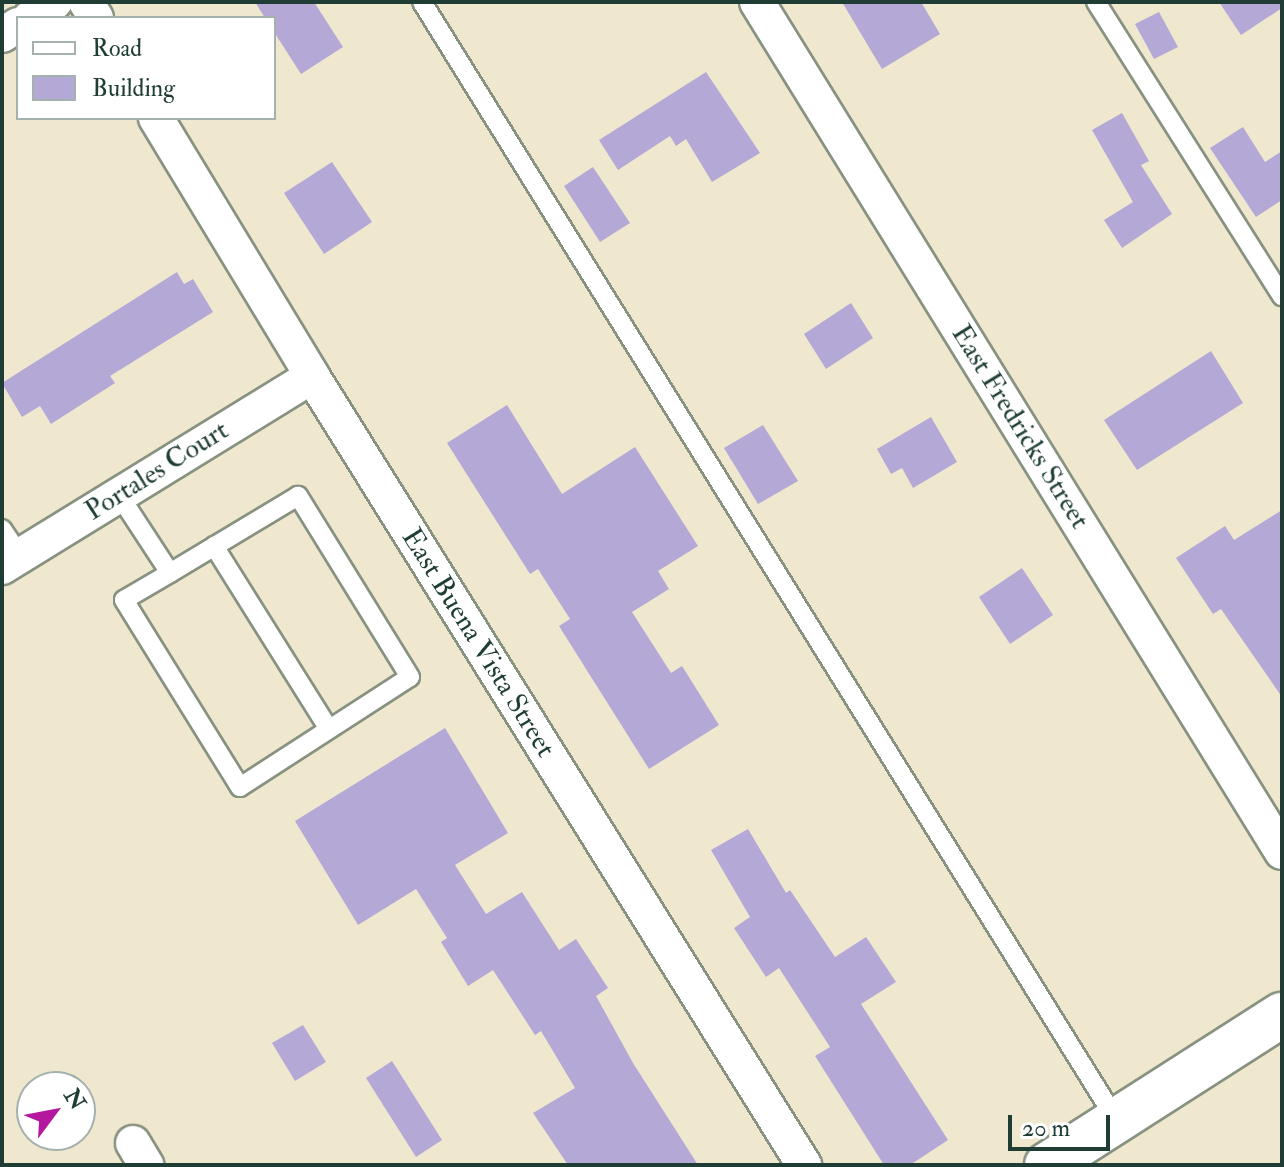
<!DOCTYPE html>
<style>
body{margin:0}
#map{position:relative;width:1284px;height:1167px;overflow:hidden;background:#efe8ce;font-family:"IM FELL Double Pica",serif}
div>[style]{position:absolute}
.building>*{inset:0;background:#b4a8d6}
.roads{filter:drop-shadow(2px 0 #879281) drop-shadow(-2px 0 #879281) drop-shadow(0 2px #879281) drop-shadow(0 -2px #879281)}
.service>*{height:18px;margin:-9px;padding:0 9px;transform-origin:9px;border-radius:9px;background:#fff}
.minor>*{height:34px;margin:-17px;padding:0 17px;transform-origin:17px;border-radius:17px;background:#fff}
.primary>*{height:44px;margin:-22px;padding:0 22px;transform-origin:22px;border-radius:22px;background:#fff}
span{translate:-50% -50%;white-space:nowrap;text-align:center;line-height:1.15;-webkit-text-stroke:8px #fff;paint-order:stroke}
.street-label{font-size:28px;color:#1f3d34}
.frame{position:absolute;inset:0;border:4px solid #1f3d34;pointer-events:none}
.legend{position:absolute;left:16px;top:16px;width:260px;height:104px;box-sizing:border-box;background:#fff;border:2px solid #a5b1ae;margin:0;padding:10px 14px;list-style:none;font-size:24px;color:#1f3d34}
.legend li{display:flex;align-items:center;gap:16px;height:40px}
.legend b{width:40px;border:2px solid #a5b1ae}
.north{position:absolute;left:16px;top:1071px;width:80px;height:80px;box-sizing:border-box;background:#fff;border:2px solid #a5b1ae;border-radius:50%;rotate:58deg;font-size:22px;font-weight:700;line-height:32px;text-align:center;color:#1f3d34}
.north::after{content:'';display:block;margin:auto;width:28px;height:36px;background:#b5179e;clip-path:polygon(50% 0,100% 100%,50% 72%,0 100%)}
.scale{position:absolute;left:1008px;top:1115px;width:102px;height:36px;box-sizing:border-box;border:4px solid #1f3d34;border-top:0;padding-left:10px;font-size:24px;line-height:28px;white-space:nowrap;color:#1f3d34;-webkit-text-stroke:6px #fff;paint-order:stroke}
</style>
<div id="map">
<div class="building">
<div style="clip-path:polygon(255px 2px,314px 2px,343px 47px,301px 74px,274px 32px,274px 18px,265px 18px)"></div>
<div style="clip-path:polygon(842px 2px,921px 2px,940px 34px,882px 69px)"></div>
<div style="clip-path:polygon(1219px 2px,1282px 2px,1282px 8px,1241px 35px)"></div>
<div style="clip-path:polygon(1159px 12px,1178px 47px,1154px 59px,1135px 24px)"></div>
<div style="clip-path:polygon(706px 72px,760px 153px,712px 182px,686px 139px,676px 146px,670px 136px,618px 170px,599px 140px)"></div>
<div style="clip-path:polygon(1122px 113px,1149px 161px,1141px 165px,1172px 214px,1122px 248px,1104px 220px,1133px 202px,1092px 130px)"></div>
<div style="clip-path:polygon(1243px 127px,1265px 162px,1282px 151px,1282px 200px,1256px 217px,1210px 148px)"></div>
<div style="clip-path:polygon(332px 162px,372px 222px,324px 254px,284px 193px)"></div>
<div style="clip-path:polygon(593px 167px,630px 223px,600px 242px,564px 186px)"></div>
<div style="clip-path:polygon(177px 272px,184px 284px,193px 279px,213px 312px,110px 376px,115px 383px,51px 424px,40px 406px,22px 417px,2px 383px)"></div>
<div style="clip-path:polygon(851px 303px,873px 338px,826px 369px,804px 334px)"></div>
<div style="clip-path:polygon(1211px 351px,1243px 403px,1137px 470px,1104px 420px)"></div>
<div style="clip-path:polygon(507px 405px,562px 494px,635px 447px,698px 546px,658px 571px,669px 589px,632px 612px,671px 673px,682px 666px,719px 725px,649px 769px,559px 626px,570px 619px,538px 569px,530px 574px,447px 443px)"></div>
<div style="clip-path:polygon(931px 417px,957px 462px,913px 488px,902px 468px,891px 474px,877px 449px)"></div>
<div style="clip-path:polygon(763px 425px,798px 481px,758px 504px,724px 448px)"></div>
<div style="clip-path:polygon(1282px 510px,1282px 697px,1221px 609px,1213px 614px,1176px 558px,1225px 526px,1234px 540px)"></div>
<div style="clip-path:polygon(1022px 568px,1053px 615px,1010px 644px,979px 597px)"></div>
<div style="clip-path:polygon(445px 728px,508px 833px,455px 865px,486px 914px,522px 892px,559px 950px,576px 939px,608px 988px,596px 996px,633px 1063px,698px 1165px,568px 1165px,533px 1113px,575px 1088px,541px 1031px,535px 1035px,493px 970px,468px 986px,441px 942px,447px 938px,416px 889px,358px 925px,295px 821px)"></div>
<div style="clip-path:polygon(748px 829px,786px 893px,790px 890px,835px 957px,866px 937px,896px 982px,861px 1004px,948px 1140px,910px 1165px,884px 1165px,815px 1056px,830px 1047px,779px 968px,766px 977px,734px 928px,750px 917px,711px 850px)"></div>
<div style="clip-path:polygon(303px 1025px,326px 1062px,295px 1081px,272px 1043px)"></div>
<div style="clip-path:polygon(392px 1061px,442px 1140px,416px 1157px,366px 1078px)"></div>
</div>
<div class="roads">
<div class="service">
<div style="left:422px;top:2px;width:1317px;rotate:58.16deg"></div>
<div style="left:1096px;top:2px;width:348px;rotate:57.7deg"></div>
<div style="left:119px;top:495px;width:93px;rotate:56.8deg"></div>
<div style="left:170px;top:573px;width:53px;rotate:149.6deg"></div>
<div style="left:124px;top:600px;width:220px;rotate:58.2deg"></div>
<div style="left:240px;top:787px;width:202px;rotate:-32.9deg"></div>
<div style="left:410px;top:677px;width:213px;rotate:-121.7deg"></div>
<div style="left:298px;top:496px;width:149px;rotate:149deg"></div>
<div style="left:2px;top:529px;width:32px;rotate:56deg"></div>
<div style="left:214px;top:546px;width:216px;rotate:57.9deg"></div>
</div>
<div class="minor">
<div style="left:86px;top:2px;width:19px;rotate:58deg"></div>
<div style="left:757px;top:2px;width:999px;rotate:58.3deg"></div>
<div style="left:30px;top:18px;width:30px;rotate:-33deg"></div>
<div style="left:2px;top:35px;width:19px;rotate:-32deg"></div>
<div style="left:156px;top:118px;width:301px;rotate:58.8deg"></div>
<div style="left:312px;top:376px;width:930px;rotate:58.05deg"></div>
<div style="left:2px;top:567px;width:364px;rotate:-31.6deg"></div>
<div style="left:133px;top:1143px;width:26px;rotate:59deg"></div>
</div>
<div class="primary">
<div style="left:1047px;top:1165px;width:279px;rotate:-32.6deg"></div>
</div>
</div>
<div class="street-label">
<span style="left:1020px;top:427px;rotate:58deg">East Fredricks Street</span>
<span style="left:157px;top:471px;rotate:-32deg">Portales Court</span>
<span style="left:478px;top:643px;rotate:58deg">East Buena Vista Street</span>
</div>
<div class="frame"></div>
<ul class="legend">
<li><b style="height:10px;background:#fff"></b>Road</li>
<li><b style="height:22px;background:#b4a8d6"></b>Building</li>
</ul>
<div class="north">N</div>
<div class="scale">20 m</div>
</div>
